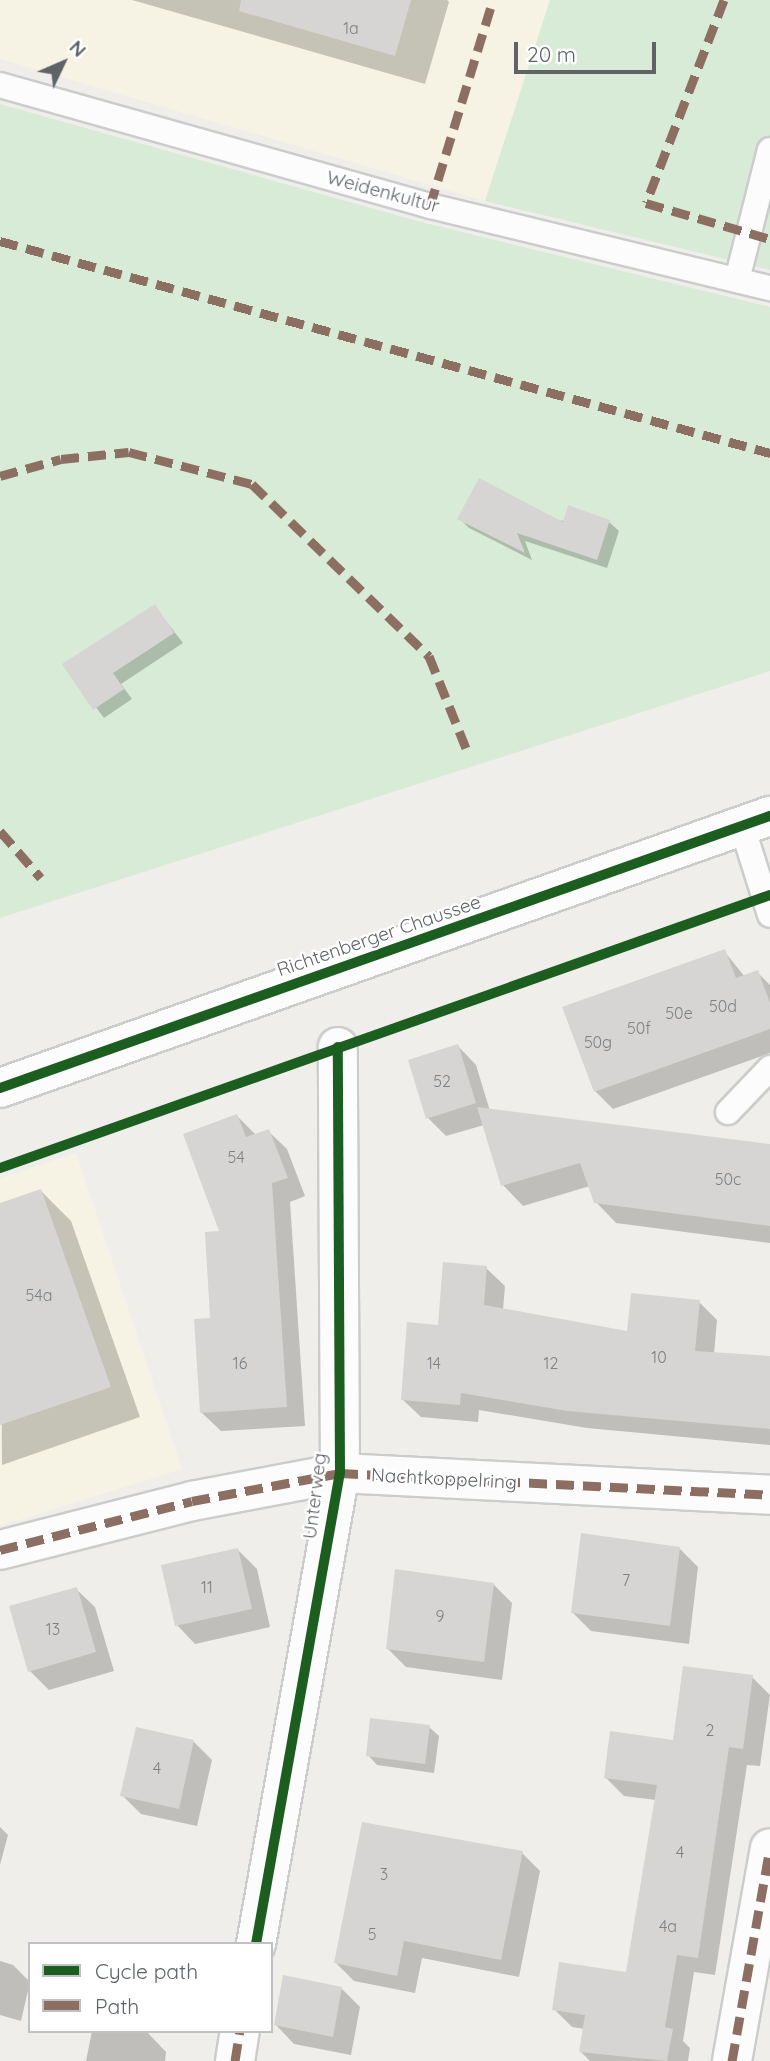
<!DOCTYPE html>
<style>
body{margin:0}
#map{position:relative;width:770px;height:2061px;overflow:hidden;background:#efeeea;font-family:Quicksand,sans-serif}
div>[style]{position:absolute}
.commercial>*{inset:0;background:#f7f3e4}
.green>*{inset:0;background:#d8ebd6}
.shadow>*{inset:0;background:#0003}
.building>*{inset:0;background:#d6d5d3}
.roads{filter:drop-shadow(2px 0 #cbcccc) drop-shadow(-2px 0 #cbcccc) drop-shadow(0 2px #cbcccc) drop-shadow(0 -2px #cbcccc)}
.lane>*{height:24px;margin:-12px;padding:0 12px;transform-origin:12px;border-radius:12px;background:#fdfcfc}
.street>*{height:38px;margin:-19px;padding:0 19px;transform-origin:19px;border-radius:19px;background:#fdfcfc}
.secondary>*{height:38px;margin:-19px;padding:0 19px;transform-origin:19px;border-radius:19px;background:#fdfcfc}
.quiet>*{height:9px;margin-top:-4.5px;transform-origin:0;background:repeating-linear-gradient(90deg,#8d6e63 0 18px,transparent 0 27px)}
.cycleway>*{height:10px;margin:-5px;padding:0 5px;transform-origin:5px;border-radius:5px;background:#1b5e20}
span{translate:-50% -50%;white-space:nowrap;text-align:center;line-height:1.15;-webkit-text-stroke:5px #fff;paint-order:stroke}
.number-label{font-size:16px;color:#7e8184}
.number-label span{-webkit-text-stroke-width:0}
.street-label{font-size:19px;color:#5f6368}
.legend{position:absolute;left:28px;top:1942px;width:245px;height:91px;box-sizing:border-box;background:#fff;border:2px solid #bfc1c3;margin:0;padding:9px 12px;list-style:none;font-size:21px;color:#5f6368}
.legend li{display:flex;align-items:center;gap:14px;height:35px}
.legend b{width:35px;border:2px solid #bfc1c3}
.north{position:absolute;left:28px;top:28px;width:70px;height:70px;-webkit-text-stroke:5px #fff;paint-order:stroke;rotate:46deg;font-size:19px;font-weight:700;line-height:28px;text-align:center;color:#5f6368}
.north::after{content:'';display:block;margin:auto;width:24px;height:32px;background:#5f6368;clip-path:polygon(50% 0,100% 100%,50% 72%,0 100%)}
.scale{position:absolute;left:514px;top:42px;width:142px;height:32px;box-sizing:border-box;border:4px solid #5f6368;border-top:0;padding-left:9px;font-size:21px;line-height:24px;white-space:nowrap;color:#5f6368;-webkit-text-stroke:5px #fff;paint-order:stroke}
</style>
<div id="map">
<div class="commercial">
<div style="clip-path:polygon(0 0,550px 0,485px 201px,0 59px)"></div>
<div style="clip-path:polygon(76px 1153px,182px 1469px,0 1526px,0 1178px)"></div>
</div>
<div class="green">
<div style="clip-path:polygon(550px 0,770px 0,770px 270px,485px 201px)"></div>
<div style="clip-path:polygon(0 104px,421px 222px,770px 307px,770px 671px,0 918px)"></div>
</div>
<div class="shadow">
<div style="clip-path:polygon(132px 0,447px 0,449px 2px,425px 84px)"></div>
<div style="clip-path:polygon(459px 518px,609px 522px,619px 531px,607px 568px,525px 541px,532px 560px,469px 528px)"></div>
<div style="clip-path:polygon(154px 606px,183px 643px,121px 684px,132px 699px,104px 718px,64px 664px)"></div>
<div style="clip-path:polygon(724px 951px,745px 977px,757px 972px,770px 985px,770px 1053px,613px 1109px,595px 1091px)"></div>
<div style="clip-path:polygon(458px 1046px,476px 1065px,490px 1111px,770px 1146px,770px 1243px,616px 1223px,596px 1202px,590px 1186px,523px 1206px,503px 1185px,484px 1125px,446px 1136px,428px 1118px)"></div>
<div style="clip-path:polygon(237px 1116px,256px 1135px,268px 1131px,287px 1149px,305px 1196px,290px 1202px,305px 1426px,221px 1431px,202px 1413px)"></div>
<div style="clip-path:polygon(41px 1191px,71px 1221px,140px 1417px,2px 1465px,0 1205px)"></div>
<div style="clip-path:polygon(486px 1268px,505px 1286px,503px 1310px,629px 1333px,699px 1302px,717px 1320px,714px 1354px,770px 1358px,770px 1445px,587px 1428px,479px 1410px,478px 1422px,421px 1417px,402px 1399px,439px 1327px)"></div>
<div style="clip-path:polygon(680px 1549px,698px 1567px,689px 1644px,591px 1631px,572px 1612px)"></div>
<div style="clip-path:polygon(238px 1550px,257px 1569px,270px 1627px,195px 1644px,177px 1625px)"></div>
<div style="clip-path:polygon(493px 1584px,512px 1603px,502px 1680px,406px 1667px,387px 1648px)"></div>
<div style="clip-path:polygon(76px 1589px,95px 1607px,114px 1671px,49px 1690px,30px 1671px)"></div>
<div style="clip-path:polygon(752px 1677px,770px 1695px,760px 1766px,747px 1765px,715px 1975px,694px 1972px,683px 2041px,690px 2048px,688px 2061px,590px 2061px,581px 2052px,585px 2029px,572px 2027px,554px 2009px,628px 1974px,656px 1800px,624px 1796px,606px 1778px,675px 1742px)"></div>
<div style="clip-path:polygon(429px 1727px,439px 1736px,434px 1773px,377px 1765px,368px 1755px)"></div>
<div style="clip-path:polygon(194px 1742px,212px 1760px,197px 1826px,141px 1814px,122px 1795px)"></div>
<div style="clip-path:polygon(0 1827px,8px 1835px,0 1865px)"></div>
<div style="clip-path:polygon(522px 1853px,540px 1871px,519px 1977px,422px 1958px,415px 1993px,354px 1981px,336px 1963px)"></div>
<div style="clip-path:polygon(0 1961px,13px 1965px,30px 1982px,21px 2021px,0 2015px)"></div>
<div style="clip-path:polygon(342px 1989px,360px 2007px,351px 2055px,294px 2044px,276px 2025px)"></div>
<div style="clip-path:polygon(92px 2031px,148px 2033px,166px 2052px,165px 2061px,86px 2061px)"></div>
</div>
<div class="building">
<div style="clip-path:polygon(241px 0,411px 0,395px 56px,239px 11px)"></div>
<div style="clip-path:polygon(479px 478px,563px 522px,568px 505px,610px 520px,597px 560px,517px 533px,525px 553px,457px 519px)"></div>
<div style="clip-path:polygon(155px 604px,174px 633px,113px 673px,124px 689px,93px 710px,62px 664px)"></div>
<div style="clip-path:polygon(725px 949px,736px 978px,758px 970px,770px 1003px,770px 1029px,594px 1092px,562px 1007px)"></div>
<div style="clip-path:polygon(458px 1044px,476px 1103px,426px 1119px,408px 1060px)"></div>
<div style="clip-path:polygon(477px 1107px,770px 1144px,770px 1226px,594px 1203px,580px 1163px,501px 1186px)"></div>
<div style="clip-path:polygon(237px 1114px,246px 1137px,269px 1129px,288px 1178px,272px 1183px,287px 1407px,200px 1413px,194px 1319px,210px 1318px,205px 1232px,219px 1231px,183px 1134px)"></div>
<div style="clip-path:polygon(41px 1189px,111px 1387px,0 1425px,0 1203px)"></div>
<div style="clip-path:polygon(443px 1262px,487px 1266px,484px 1305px,627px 1331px,631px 1293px,700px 1300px,695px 1351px,770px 1356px,770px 1429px,567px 1411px,461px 1393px,460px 1405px,401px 1400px,407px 1322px,438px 1325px)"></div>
<div style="clip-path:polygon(581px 1533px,680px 1547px,670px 1626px,571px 1613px)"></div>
<div style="clip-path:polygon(238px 1548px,252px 1609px,175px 1626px,161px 1565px)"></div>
<div style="clip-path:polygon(395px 1569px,494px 1583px,484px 1662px,386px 1649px)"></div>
<div style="clip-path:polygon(77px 1587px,96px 1652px,28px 1672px,9px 1606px)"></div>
<div style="clip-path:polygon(683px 1666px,753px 1675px,743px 1749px,729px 1747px,698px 1958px,677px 1955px,665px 2027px,673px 2029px,667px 2061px,579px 2052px,585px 2015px,552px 2010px,559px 1962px,626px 1972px,657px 1785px,604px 1778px,610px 1731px,673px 1740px)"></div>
<div style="clip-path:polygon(370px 1718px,430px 1725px,425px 1764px,366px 1756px)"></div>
<div style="clip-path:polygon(136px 1727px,194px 1740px,179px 1809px,120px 1796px)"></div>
<div style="clip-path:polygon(362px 1822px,523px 1851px,501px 1960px,404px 1941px,397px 1976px,334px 1963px)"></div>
<div style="clip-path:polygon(283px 1975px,342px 1987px,333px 2037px,274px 2025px)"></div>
</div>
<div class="roads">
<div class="lane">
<div style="left:0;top:85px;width:447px;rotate:15.7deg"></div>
<div style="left:430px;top:206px;width:350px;rotate:13.6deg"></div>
<div style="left:737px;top:280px;width:134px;rotate:-75.8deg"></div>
<div style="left:742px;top:826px;width:93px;rotate:72.5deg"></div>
<div style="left:728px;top:1112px;width:61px;rotate:-46.3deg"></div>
</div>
<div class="street">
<div style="left:0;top:1550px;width:198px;rotate:-14.3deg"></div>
<div style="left:192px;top:1501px;width:151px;rotate:-10.7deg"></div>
<div style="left:340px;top:1473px;width:431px;rotate:2.9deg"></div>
<div style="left:256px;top:1944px;width:478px;rotate:-79.9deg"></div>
<div style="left:340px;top:1473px;width:426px;rotate:-90.3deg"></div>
<div style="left:235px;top:2061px;width:30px;rotate:-81deg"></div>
<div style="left:732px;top:2061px;width:216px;rotate:-79.9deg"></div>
</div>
<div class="secondary">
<div style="left:0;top:1088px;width:817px;rotate:-19.46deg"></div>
</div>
</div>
<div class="quiet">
<div style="left:724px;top:0;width:217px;rotate:111deg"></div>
<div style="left:646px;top:203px;width:129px;rotate:16.2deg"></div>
<div style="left:430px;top:206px;width:215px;rotate:-73deg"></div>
<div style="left:0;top:241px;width:799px;rotate:15.39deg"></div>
<div style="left:0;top:476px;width:63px;rotate:-15.6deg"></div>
<div style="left:61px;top:459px;width:68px;rotate:-5.9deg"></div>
<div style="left:129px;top:452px;width:127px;rotate:14.6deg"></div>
<div style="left:252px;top:484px;width:247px;rotate:44.2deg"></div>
<div style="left:429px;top:656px;width:99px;rotate:68.1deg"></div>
<div style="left:0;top:831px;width:62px;rotate:48.9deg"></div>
<div style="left:0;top:1550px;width:198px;rotate:-14.3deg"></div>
<div style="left:192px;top:1501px;width:151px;rotate:-10.7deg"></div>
<div style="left:340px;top:1473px;width:431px;rotate:2.9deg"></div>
<div style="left:235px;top:2061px;width:30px;rotate:-81deg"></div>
<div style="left:732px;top:2061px;width:216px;rotate:-79.9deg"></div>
</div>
<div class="cycleway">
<div style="left:0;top:1088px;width:817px;rotate:-19.46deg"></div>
<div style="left:0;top:1168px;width:817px;rotate:-19.52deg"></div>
<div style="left:256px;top:1944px;width:478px;rotate:-79.9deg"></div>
<div style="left:340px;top:1473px;width:426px;rotate:-90.3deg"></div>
</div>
<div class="number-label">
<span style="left:351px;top:28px">1a</span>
<span style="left:723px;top:1006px">50d</span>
<span style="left:679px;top:1013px">50e</span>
<span style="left:639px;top:1028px">50f</span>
<span style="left:598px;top:1042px">50g</span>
<span style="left:442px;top:1081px">52</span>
<span style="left:236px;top:1157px">54</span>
<span style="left:728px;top:1179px">50c</span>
<span style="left:39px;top:1295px">54a</span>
<span style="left:659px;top:1357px">10</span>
<span style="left:240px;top:1363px">16</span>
<span style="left:434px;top:1363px">14</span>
<span style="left:551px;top:1363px">12</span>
<span style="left:626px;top:1580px">7</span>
<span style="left:207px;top:1587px">11</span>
<span style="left:440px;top:1616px">9</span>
<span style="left:53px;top:1629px">13</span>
<span style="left:710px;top:1730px">2</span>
<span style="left:157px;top:1768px">4</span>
<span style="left:680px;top:1852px">4</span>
<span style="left:384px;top:1874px">3</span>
<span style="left:668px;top:1926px">4a</span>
<span style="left:372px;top:1934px">5</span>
</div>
<div class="street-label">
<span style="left:383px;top:192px;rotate:15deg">Weidenkultur</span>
<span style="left:379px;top:936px;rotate:-19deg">Richtenberger Chaussee</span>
<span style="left:444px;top:1479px;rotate:3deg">Nachtkoppelring</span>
<span style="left:315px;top:1496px;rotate:-83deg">Unterweg</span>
</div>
<ul class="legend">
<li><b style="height:9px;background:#1b5e20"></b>Cycle path</li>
<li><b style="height:9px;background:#8d6e63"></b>Path</li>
</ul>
<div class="north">N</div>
<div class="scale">20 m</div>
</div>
